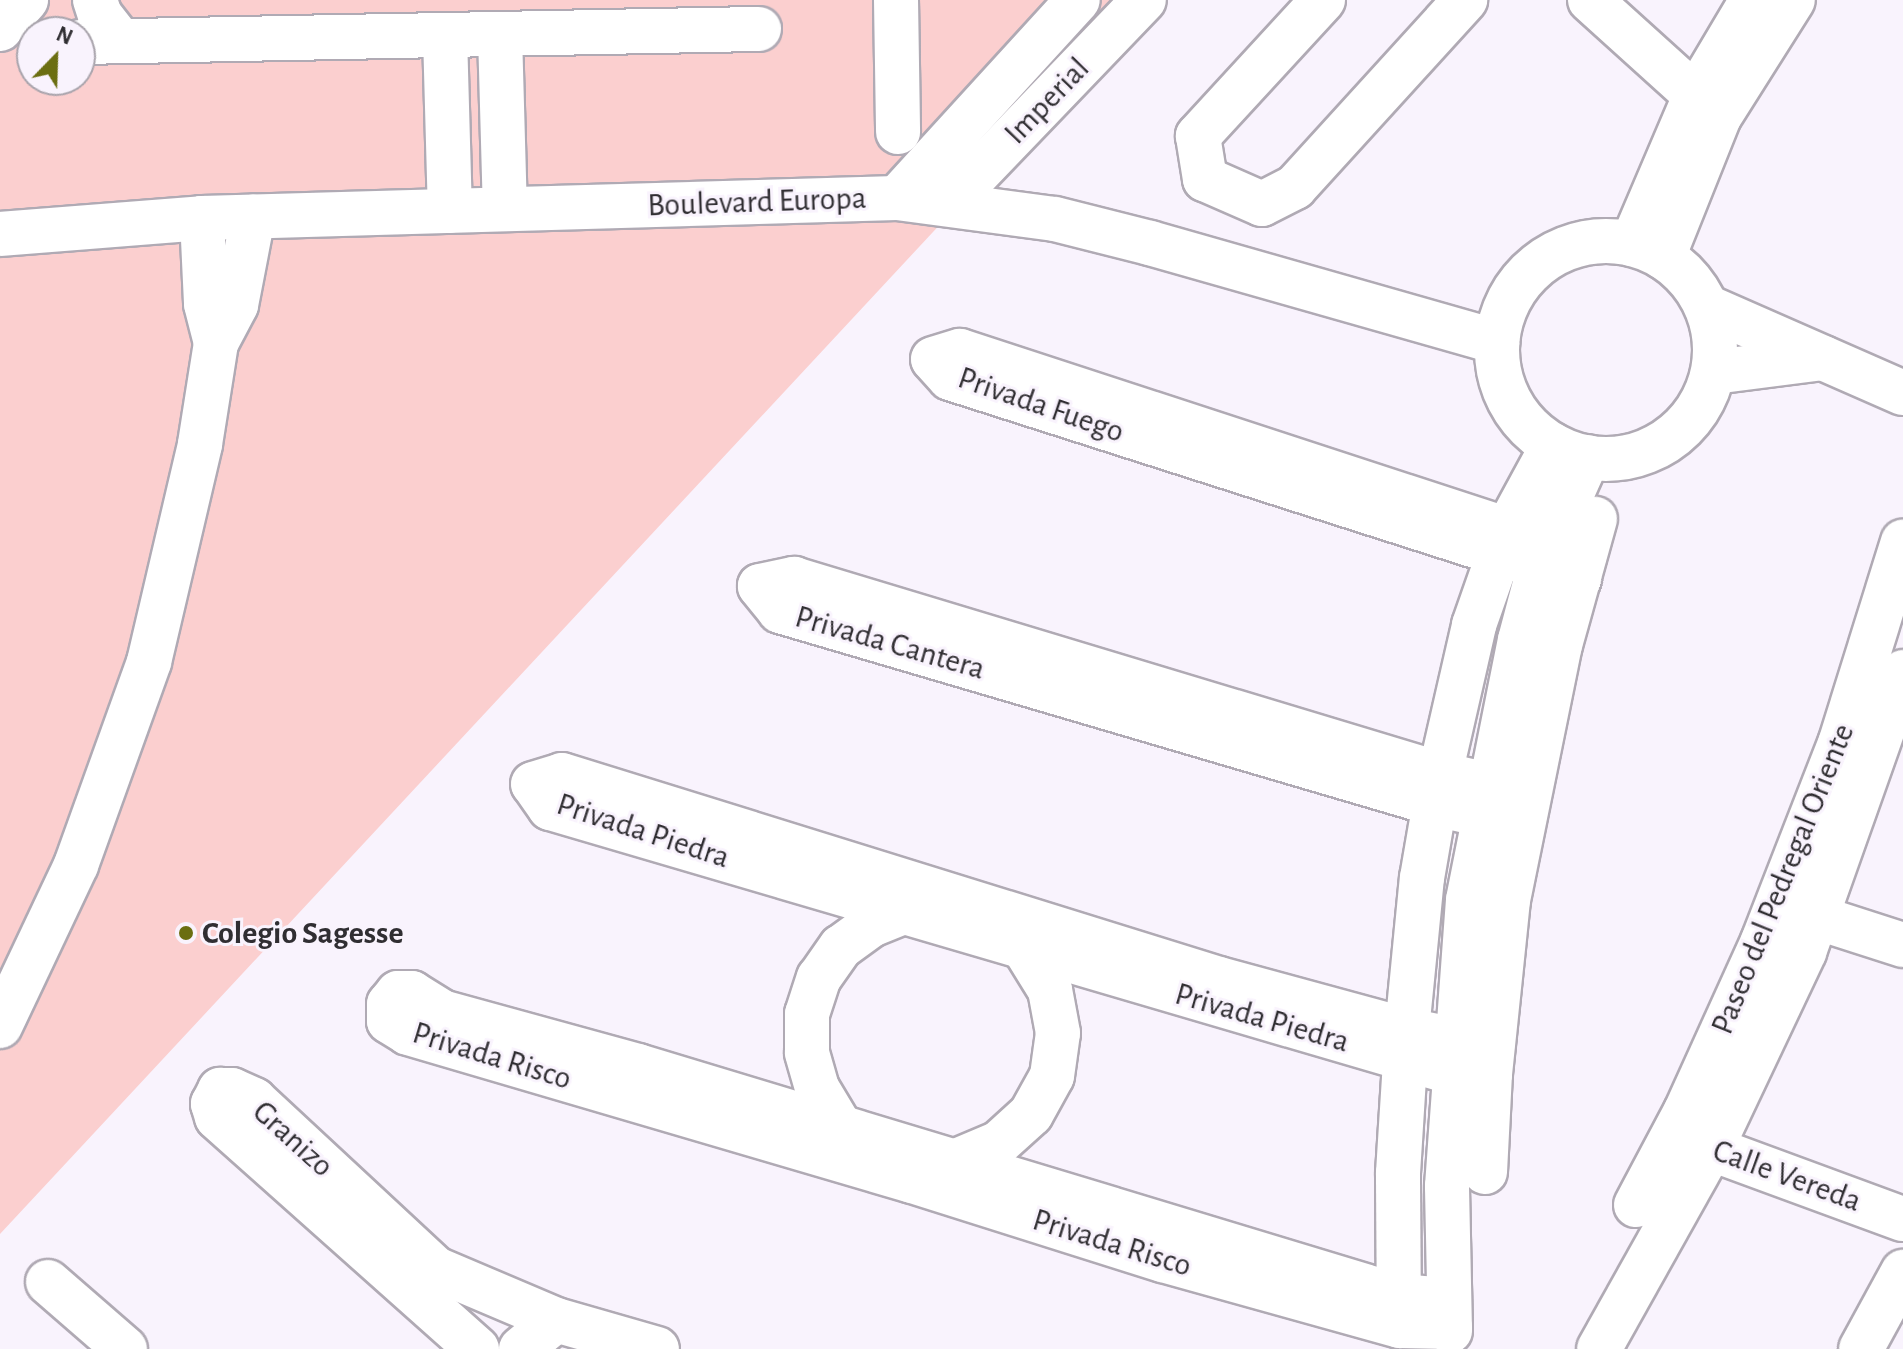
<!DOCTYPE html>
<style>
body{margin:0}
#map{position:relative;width:1903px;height:1349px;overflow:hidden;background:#f9f3fd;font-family:"Alegreya Sans",sans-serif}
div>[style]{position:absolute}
.green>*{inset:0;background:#fbcfcf}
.roads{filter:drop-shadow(2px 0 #b0aab4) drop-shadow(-2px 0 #b0aab4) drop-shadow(0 2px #b0aab4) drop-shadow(0 -2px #b0aab4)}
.minor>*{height:44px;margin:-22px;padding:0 22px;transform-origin:22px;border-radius:22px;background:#fff}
.major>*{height:44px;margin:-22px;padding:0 22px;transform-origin:22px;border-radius:22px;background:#fff}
.major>.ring{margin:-22px;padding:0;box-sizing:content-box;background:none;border:44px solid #fff;border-radius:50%}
.dots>*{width:22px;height:22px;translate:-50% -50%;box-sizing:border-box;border:4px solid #f9f3fd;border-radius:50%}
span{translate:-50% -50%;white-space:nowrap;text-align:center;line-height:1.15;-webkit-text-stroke:6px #f9f3fd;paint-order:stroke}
.street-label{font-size:32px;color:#302e32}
.poi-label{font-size:32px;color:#302e32;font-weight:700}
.left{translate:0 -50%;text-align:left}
.north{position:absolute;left:16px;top:16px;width:80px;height:80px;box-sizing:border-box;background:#f9f3fd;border:2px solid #a9a4ac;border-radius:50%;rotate:23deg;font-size:22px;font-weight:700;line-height:32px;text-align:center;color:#302e32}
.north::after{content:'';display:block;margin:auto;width:28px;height:36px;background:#6b6e11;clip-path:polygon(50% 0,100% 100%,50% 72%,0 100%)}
</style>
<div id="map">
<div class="green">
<div style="clip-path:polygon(evenodd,0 0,1149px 0,0 1234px,0 0,32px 32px,80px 32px,80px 80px,32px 80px,32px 32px)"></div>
</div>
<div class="roads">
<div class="minor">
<div style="left:95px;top:0;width:16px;rotate:72deg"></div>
<div style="left:100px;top:15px;width:33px;rotate:52deg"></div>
<div style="left:896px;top:0;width:132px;rotate:89.1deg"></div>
<div style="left:1323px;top:0;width:185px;rotate:132.6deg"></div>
<div style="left:1198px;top:136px;width:44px;rotate:80.8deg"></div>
<div style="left:1205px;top:179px;width:62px;rotate:23.7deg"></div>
<div style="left:1262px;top:204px;width:37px;rotate:-27deg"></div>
<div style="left:1295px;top:187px;width:253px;rotate:-47.7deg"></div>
<div style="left:1590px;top:0;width:170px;rotate:42.1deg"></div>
<div style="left:0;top:29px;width:39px;rotate:-48deg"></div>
<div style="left:500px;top:34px;width:175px;rotate:88.4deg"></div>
<div style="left:445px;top:35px;width:176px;rotate:88.4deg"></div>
<div style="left:80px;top:42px;width:679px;rotate:-1.1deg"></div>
<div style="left:897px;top:198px;width:268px;rotate:-47.6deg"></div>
<div style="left:950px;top:202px;width:280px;rotate:-46.2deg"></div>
<div style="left:202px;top:218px;width:86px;rotate:87.3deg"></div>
<div style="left:206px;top:304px;width:40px;rotate:75.6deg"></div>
<div style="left:1632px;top:244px;width:161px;rotate:-66.9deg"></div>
<div style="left:1695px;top:96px;width:112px;rotate:-59.3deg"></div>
<div style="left:1663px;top:257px;width:151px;rotate:-68.2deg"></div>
<div style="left:1719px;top:117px;width:138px;rotate:-57.7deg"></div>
<div style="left:1579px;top:579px;width:660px;rotate:-162.28deg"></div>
<div style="left:950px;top:378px;width:25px;rotate:-132deg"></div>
<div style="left:933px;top:359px;width:28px;rotate:-17deg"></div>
<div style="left:960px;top:351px;width:657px;rotate:18.08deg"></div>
<div style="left:1522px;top:824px;width:88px;rotate:-166.9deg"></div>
<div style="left:1436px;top:804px;width:684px;rotate:-163.61deg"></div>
<div style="left:780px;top:611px;width:32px;rotate:-129deg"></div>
<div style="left:760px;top:586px;width:35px;rotate:-12deg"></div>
<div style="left:794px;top:579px;width:675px;rotate:16.8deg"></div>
<div style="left:1440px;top:774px;width:90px;rotate:12.8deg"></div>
<div style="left:1791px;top:909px;width:118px;rotate:17.8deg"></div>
<div style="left:0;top:1026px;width:178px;rotate:-64.7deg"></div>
<div style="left:76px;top:865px;width:216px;rotate:-70.2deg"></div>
<div style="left:149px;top:662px;width:224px;rotate:-76.8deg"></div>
<div style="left:200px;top:444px;width:102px;rotate:-81deg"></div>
<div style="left:216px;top:343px;width:43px;rotate:-62.2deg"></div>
<div style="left:236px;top:305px;width:90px;rotate:-79.1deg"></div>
<div style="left:1490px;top:1074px;width:36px;rotate:-178deg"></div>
<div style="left:1454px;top:1073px;width:942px;rotate:-163.66deg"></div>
<div style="left:550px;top:808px;width:29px;rotate:-125deg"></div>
<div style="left:533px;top:784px;width:30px;rotate:-17deg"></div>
<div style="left:562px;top:775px;width:688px;rotate:17.25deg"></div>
<div style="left:1219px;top:979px;width:195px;rotate:15.2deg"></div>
<div style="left:1407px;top:1030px;width:87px;rotate:11.3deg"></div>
<div style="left:847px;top:1138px;width:58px;rotate:-121deg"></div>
<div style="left:817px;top:1088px;width:37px;rotate:-106deg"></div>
<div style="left:807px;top:1052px;width:38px;rotate:-90deg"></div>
<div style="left:807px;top:1014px;width:38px;rotate:-72deg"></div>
<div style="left:819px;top:978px;width:38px;rotate:-55deg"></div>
<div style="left:841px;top:947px;width:37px;rotate:-36deg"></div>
<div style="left:871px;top:925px;width:48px;rotate:-21.8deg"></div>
<div style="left:1685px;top:1139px;width:232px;rotate:20.2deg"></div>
<div style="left:947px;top:1165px;width:56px;rotate:-22.9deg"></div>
<div style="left:999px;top:1143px;width:43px;rotate:-42.2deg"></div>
<div style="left:1031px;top:1114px;width:43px;rotate:-61.1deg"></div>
<div style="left:1052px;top:1076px;width:43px;rotate:-82.1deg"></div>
<div style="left:1058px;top:1033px;width:44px;rotate:-100.5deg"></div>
<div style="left:1050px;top:990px;width:65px;rotate:-121.7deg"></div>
<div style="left:1485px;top:1172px;width:98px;rotate:-87.1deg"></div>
<div style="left:1490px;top:1074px;width:175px;rotate:-84.1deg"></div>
<div style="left:1508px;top:900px;width:260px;rotate:-78.5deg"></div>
<div style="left:1560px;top:645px;width:131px;rotate:-74.5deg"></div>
<div style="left:1636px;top:1205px;width:106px;rotate:-62deg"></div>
<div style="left:1686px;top:1111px;width:187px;rotate:-65.6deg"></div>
<div style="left:1763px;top:941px;width:212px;rotate:-68.7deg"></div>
<div style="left:1840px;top:744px;width:212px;rotate:-72.7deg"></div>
<div style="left:48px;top:1282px;width:102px;rotate:41deg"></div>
<div style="left:1448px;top:1300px;width:50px;rotate:-175.4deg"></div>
<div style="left:1398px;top:1296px;width:794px;rotate:-163.16deg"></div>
<div style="left:638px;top:1066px;width:203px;rotate:-164.6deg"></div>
<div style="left:442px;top:1012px;width:36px;rotate:-148deg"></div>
<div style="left:412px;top:993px;width:14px;rotate:180deg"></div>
<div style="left:398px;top:993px;width:14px;rotate:129deg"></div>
<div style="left:389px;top:1004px;width:17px;rotate:90deg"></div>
<div style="left:389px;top:1021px;width:22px;rotate:32deg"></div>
<div style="left:408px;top:1033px;width:525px;rotate:16.36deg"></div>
<div style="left:912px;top:1181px;width:263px;rotate:17.5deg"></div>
<div style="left:1163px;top:1260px;width:246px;rotate:15.6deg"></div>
<div style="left:1400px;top:1326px;width:50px;rotate:1.1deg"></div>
<div style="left:1399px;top:1323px;width:150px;rotate:-90.4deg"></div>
<div style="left:1398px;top:1173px;width:143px;rotate:-86.4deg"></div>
<div style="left:1407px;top:1030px;width:153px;rotate:-84.4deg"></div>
<div style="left:1422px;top:878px;width:106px;rotate:-80.2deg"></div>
<div style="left:1440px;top:774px;width:153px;rotate:-77.1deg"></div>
<div style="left:1474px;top:625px;width:103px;rotate:-70.7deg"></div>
<div style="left:1508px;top:528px;width:94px;rotate:-61.5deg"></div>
<div style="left:1450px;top:1331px;width:145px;rotate:-91.2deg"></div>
<div style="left:1447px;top:1186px;width:287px;rotate:-85.8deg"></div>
<div style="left:1468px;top:900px;width:265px;rotate:-78.7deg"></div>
<div style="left:1520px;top:640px;width:78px;rotate:-75.1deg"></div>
<div style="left:1540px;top:565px;width:118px;rotate:-66deg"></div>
<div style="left:477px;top:1349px;width:348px;rotate:-138.3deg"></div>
<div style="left:217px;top:1117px;width:14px;rotate:-107deg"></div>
<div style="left:213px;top:1104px;width:16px;rotate:-63deg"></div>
<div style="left:220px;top:1090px;width:12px"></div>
<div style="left:232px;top:1090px;width:24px;rotate:24deg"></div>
<div style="left:254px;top:1100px;width:248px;rotate:42.9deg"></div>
<div style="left:436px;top:1269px;width:130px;rotate:23deg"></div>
<div style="left:556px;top:1320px;width:105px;rotate:16deg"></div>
<div style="left:521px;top:1349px;width:45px;rotate:-39.6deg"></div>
<div style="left:1599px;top:1349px;width:231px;rotate:-60.8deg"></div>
<div style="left:1712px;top:1147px;width:216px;rotate:-64.7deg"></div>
<div style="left:1804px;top:952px;width:297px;rotate:-70.5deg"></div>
<div style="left:1861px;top:1349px;width:88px;rotate:-61.4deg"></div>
</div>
<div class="major">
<div style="left:0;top:234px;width:203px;rotate:-4.5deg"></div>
<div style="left:202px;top:218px;width:695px;rotate:-1.65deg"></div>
<div style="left:897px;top:198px;width:159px;rotate:7.6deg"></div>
<div style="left:1055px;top:219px;width:98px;rotate:14.2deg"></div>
<div style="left:1150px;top:243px;width:361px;rotate:15.9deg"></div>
<div class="ring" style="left:1497px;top:241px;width:174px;height:174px"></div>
<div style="left:1707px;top:307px;width:214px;rotate:23.7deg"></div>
<div style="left:1714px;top:372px;width:110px;rotate:-7.3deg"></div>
</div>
</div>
<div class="dots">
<div style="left:186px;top:933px;background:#6b6e11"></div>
</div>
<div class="street-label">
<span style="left:1047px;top:101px;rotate:-46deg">Imperial</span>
<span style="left:757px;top:202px;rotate:-2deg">Boulevard Europa</span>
<span style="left:1041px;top:405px;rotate:19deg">Privada Fuego</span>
<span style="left:890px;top:643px;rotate:16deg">Privada Cantera</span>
<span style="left:643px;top:831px;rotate:18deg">Privada Piedra</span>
<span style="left:1783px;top:879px;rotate:-68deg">Paseo del Pedregal Oriente</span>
<span style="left:1262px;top:1018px;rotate:16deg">Privada Piedra</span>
<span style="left:492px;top:1056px;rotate:17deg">Privada Risco</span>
<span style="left:293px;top:1139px;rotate:42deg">Granizo</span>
<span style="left:1787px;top:1176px;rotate:20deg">Calle Vereda</span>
<span style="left:1112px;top:1243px;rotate:17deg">Privada Risco</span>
</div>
<div class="poi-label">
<span class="left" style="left:202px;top:933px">Colegio Sagesse</span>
</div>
<div class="north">N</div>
</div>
